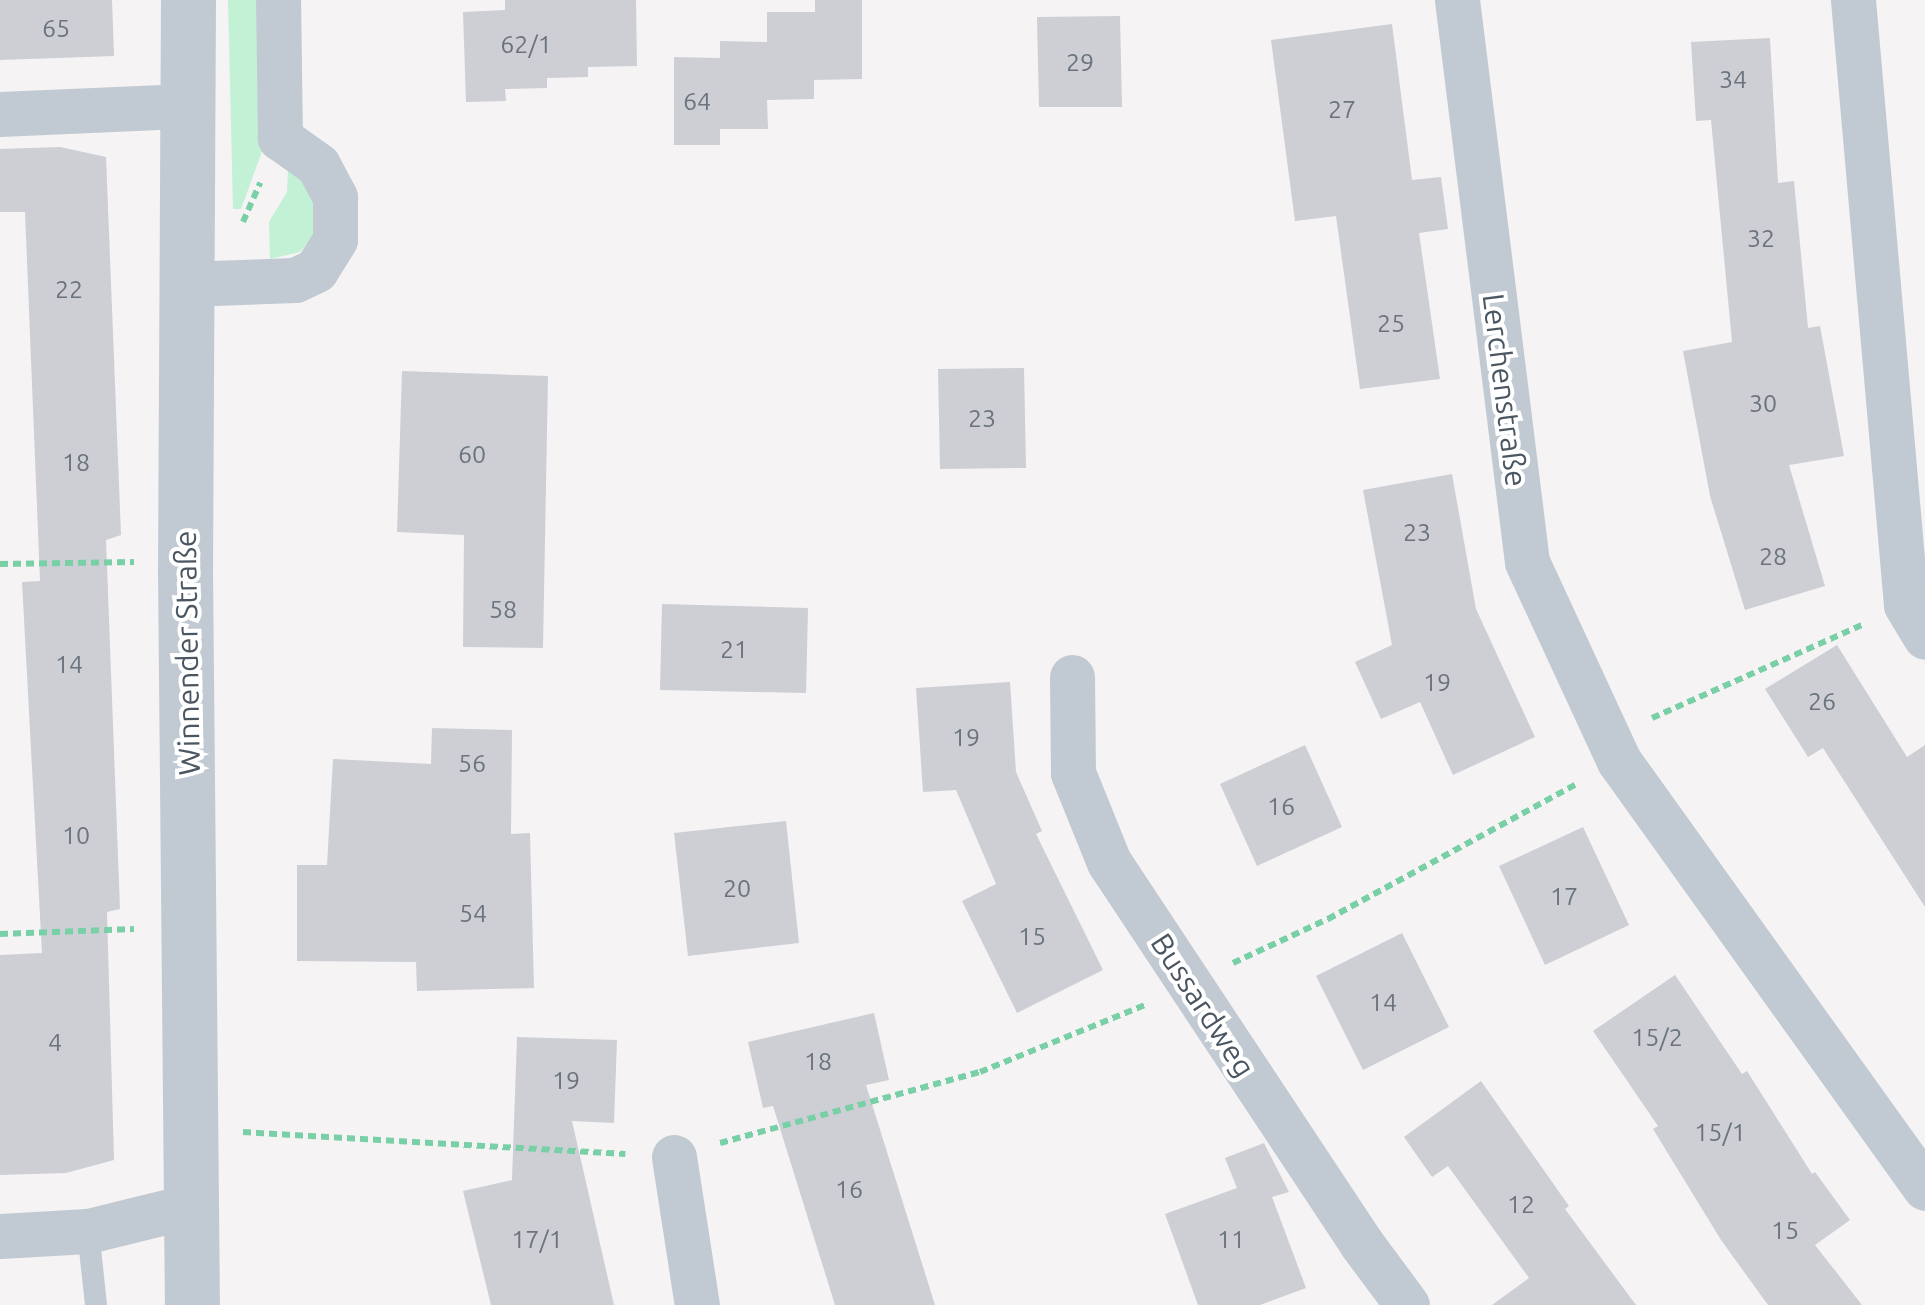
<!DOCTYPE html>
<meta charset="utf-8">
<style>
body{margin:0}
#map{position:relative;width:1925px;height:1305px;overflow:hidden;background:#f5f3f3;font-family:Ubuntu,sans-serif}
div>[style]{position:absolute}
.green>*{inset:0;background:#c3f1d5}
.building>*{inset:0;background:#cdcfd5}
.path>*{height:6px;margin-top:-3px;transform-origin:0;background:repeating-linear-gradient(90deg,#7ad0a6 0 8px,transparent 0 13px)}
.service>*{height:22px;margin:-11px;padding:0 11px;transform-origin:11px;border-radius:11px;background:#c1cad2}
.minor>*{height:45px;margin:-22.5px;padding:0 22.5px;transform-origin:22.5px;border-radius:22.5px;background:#c1cad2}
.tertiary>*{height:55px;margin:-27.5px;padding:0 27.5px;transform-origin:27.5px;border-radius:27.5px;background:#c1cad2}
span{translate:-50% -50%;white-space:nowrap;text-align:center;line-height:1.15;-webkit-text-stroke:8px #fff;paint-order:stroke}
.number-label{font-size:25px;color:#6b747e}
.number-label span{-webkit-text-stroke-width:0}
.street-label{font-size:30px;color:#4a5661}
</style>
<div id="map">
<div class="green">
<div style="clip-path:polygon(228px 0,264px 0,264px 146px,241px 209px,233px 209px)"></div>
<div style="clip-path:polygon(288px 169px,316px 183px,316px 231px,300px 252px,270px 259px,269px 222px,287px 192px)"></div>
</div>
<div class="building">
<div style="clip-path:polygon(0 0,112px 0,114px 56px,0 60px)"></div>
<div style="clip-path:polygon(505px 0,636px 0,637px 66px,588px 67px,588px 77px,547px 78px,547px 88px,505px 89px,506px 101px,466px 102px,463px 12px,505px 10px)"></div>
<div style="clip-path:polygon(815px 0,862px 0,862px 79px,814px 80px,814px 99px,767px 100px,768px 129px,720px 129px,720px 145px,674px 145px,674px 57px,720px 58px,720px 41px,767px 42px,767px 12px,815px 12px)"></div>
<div style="clip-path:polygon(1120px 16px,1122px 107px,1039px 107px,1037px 17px)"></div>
<div style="clip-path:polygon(1392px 24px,1412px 180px,1441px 177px,1448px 229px,1419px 233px,1440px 379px,1360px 389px,1336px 216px,1295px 221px,1271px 40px)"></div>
<div style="clip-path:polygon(1770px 38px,1778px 183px,1794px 181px,1808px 328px,1820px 326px,1844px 456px,1789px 465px,1825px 586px,1745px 610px,1710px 496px,1683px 351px,1732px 342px,1711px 120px,1696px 121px,1691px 42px)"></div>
<div style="clip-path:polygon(60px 147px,106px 157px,121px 535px,106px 540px,120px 909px,107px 912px,114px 1160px,66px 1173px,0 1175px,0 955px,42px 953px,22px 582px,40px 581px,25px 212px,0 212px,0 149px)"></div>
<div style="clip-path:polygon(1024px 368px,1026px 468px,940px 469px,938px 369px)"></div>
<div style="clip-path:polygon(402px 371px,548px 376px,543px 648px,463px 647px,464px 535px,397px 532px)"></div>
<div style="clip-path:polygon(1452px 474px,1476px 609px,1535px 737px,1453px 775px,1420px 702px,1381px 719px,1355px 662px,1392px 645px,1363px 490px)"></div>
<div style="clip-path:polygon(662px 604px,808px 608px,806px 693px,660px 690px)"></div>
<div style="clip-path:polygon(1837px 645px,1907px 757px,1925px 745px,1925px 907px,1823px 748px,1808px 757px,1765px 689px)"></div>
<div style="clip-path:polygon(1010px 682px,1016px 772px,1042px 831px,1036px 834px,1103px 970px,1017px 1013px,962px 901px,996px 884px,956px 790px,923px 792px,916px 688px)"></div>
<div style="clip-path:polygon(432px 728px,512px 730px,511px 834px,530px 833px,534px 988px,417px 991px,416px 962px,297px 961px,297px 865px,327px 865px,333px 759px,431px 764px)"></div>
<div style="clip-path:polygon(1305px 745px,1342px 827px,1257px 866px,1220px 784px)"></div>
<div style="clip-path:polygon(786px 821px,799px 943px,688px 956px,674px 833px)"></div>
<div style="clip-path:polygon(1583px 827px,1629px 925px,1545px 965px,1499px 866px)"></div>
<div style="clip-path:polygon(1402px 933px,1449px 1027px,1363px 1070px,1316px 976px)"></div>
<div style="clip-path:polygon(1675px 975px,1742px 1074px,1747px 1071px,1812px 1174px,1815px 1172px,1850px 1220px,1815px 1245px,1862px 1305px,1768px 1305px,1721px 1240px,1653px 1129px,1658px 1126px,1593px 1031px)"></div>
<div style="clip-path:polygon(874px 1013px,889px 1080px,866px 1085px,935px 1305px,835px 1305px,773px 1106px,763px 1108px,748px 1042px)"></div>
<div style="clip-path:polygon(517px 1037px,617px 1040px,614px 1123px,572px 1121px,614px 1305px,491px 1305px,463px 1191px,512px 1180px)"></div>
<div style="clip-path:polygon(1481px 1081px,1569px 1206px,1565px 1209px,1636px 1305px,1492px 1305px,1529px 1278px,1448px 1166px,1432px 1177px,1404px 1137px)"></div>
<div style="clip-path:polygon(1264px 1143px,1289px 1192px,1272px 1197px,1306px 1288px,1260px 1305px,1198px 1305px,1165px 1214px,1237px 1188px,1225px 1158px)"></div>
</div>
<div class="path">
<div style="left:243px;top:222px;width:43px;rotate:-66.4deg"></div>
<div style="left:0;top:564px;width:134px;rotate:-0.9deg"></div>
<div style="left:1652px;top:718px;width:232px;rotate:-23.9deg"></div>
<div style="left:0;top:934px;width:134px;rotate:-2.1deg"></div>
<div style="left:1233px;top:963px;width:105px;rotate:-24.9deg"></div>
<div style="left:1328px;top:919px;width:283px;rotate:-28.5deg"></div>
<div style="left:243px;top:1132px;width:383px;rotate:3.3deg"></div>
<div style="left:720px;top:1143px;width:270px;rotate:-15.3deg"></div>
<div style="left:980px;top:1072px;width:178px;rotate:-22.1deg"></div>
</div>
<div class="service">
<div style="left:88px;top:1231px;width:74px;rotate:83.8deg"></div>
</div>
<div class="minor">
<div style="left:1457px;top:0;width:566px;rotate:82.9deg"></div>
<div style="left:1527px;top:562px;width:219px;rotate:65.2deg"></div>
<div style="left:1619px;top:761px;width:525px;rotate:54.37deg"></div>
<div style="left:1853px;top:0;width:607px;rotate:84.99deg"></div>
<div style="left:1906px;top:605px;width:37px;rotate:59deg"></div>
<div style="left:0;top:114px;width:186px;rotate:-2.5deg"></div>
<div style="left:185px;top:284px;width:110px;rotate:-2.1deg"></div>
<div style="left:295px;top:280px;width:23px;rotate:-25deg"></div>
<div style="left:316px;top:270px;width:36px;rotate:-58deg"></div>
<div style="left:335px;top:239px;width:42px;rotate:-90deg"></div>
<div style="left:335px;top:197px;width:36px;rotate:-118deg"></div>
<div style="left:318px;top:165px;width:47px;rotate:-144.6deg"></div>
<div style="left:280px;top:138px;width:138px;rotate:-90.8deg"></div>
<div style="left:1072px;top:677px;width:96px;rotate:89.4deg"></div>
<div style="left:1073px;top:773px;width:96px;rotate:68deg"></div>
<div style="left:1109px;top:862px;width:457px;rotate:56.5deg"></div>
<div style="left:1361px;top:1243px;width:77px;rotate:53.4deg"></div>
<div style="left:674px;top:1157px;width:150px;rotate:81.2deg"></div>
<div style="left:0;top:1236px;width:88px;rotate:-3.3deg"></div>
<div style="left:88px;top:1231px;width:109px;rotate:-13.8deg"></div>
</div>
<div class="tertiary">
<div style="left:188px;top:0;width:569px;rotate:90.3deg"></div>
<div style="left:185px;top:569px;width:736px;rotate:89.46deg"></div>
</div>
<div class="number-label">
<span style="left:56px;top:28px">65</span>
<span style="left:526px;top:44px">62/1</span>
<span style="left:1080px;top:62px">29</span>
<span style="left:1733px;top:79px">34</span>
<span style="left:697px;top:101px">64</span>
<span style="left:1342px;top:109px">27</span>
<span style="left:1761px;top:238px">32</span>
<span style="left:69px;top:289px">22</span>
<span style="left:1391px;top:323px">25</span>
<span style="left:1763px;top:403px">30</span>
<span style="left:982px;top:418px">23</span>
<span style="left:472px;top:454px">60</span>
<span style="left:76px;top:462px">18</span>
<span style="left:1417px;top:532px">23</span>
<span style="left:1773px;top:556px">28</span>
<span style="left:503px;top:609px">58</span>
<span style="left:734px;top:649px">21</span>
<span style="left:69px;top:664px">14</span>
<span style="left:1437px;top:682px">19</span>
<span style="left:1822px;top:701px">26</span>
<span style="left:966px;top:737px">19</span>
<span style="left:472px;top:763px">56</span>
<span style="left:1281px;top:806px">16</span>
<span style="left:76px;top:835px">10</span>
<span style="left:737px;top:888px">20</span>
<span style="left:1564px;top:896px">17</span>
<span style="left:473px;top:913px">54</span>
<span style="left:1032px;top:936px">15</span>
<span style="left:1383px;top:1002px">14</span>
<span style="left:1657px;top:1037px">15/2</span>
<span style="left:55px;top:1042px">4</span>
<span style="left:818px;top:1061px">18</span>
<span style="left:566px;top:1080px">19</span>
<span style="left:1720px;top:1132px">15/1</span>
<span style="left:849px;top:1189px">16</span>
<span style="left:1521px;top:1204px">12</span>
<span style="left:1785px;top:1230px">15</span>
<span style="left:537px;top:1239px">17/1</span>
<span style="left:1231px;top:1239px">11</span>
</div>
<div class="street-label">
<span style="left:1505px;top:390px;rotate:83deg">Lerchenstraße</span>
<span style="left:187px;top:653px;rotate:-91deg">Winnender Straße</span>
<span style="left:1203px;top:1005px;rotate:57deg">Bussardweg</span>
</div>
</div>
